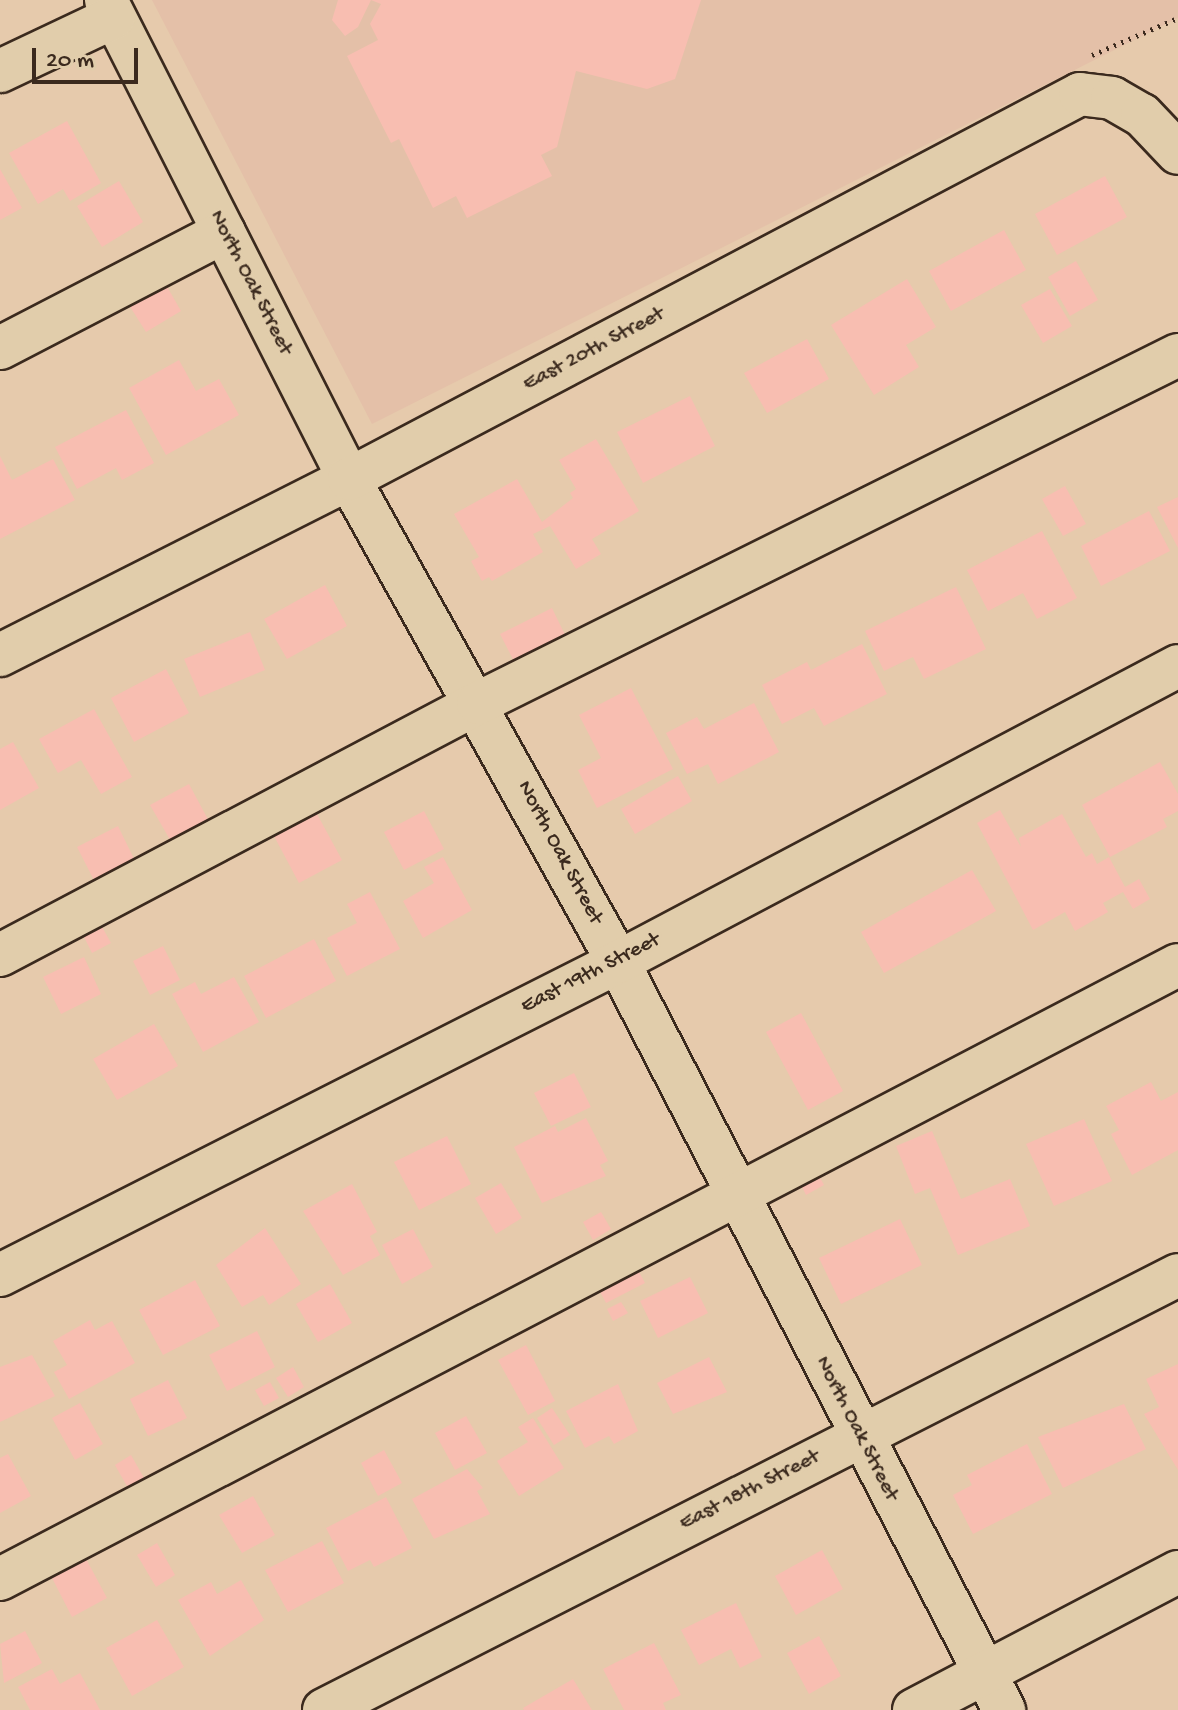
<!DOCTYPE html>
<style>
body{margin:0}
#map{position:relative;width:1178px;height:1710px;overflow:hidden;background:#e6caac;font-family:"Gochi Hand",sans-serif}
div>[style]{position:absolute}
.built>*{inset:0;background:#e4c0a8}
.building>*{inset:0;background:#f8beb1}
.path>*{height:5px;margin-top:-2.5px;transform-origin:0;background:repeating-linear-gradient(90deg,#3b2a1e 0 2px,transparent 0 8px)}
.roads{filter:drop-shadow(2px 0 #3b2a1e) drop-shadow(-2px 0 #3b2a1e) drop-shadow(0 2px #3b2a1e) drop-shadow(0 -2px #3b2a1e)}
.minor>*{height:42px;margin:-21px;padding:0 21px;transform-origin:21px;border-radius:21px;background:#e1cdab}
span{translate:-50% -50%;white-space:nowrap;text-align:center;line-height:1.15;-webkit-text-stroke:6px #e1cdab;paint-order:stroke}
.street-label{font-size:22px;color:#3b2a1e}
.scale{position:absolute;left:32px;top:48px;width:106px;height:36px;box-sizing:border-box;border:4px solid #3b2a1e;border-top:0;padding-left:10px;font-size:24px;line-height:28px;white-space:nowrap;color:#3b2a1e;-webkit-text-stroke:6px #e1cdab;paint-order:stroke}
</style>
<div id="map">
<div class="built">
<div style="clip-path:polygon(152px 0,1178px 0,1178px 18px,372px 424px)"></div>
</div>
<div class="building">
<div style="clip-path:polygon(338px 0,701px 0,675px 79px,647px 89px,576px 71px,557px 147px,541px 155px,552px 176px,467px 218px,456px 196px,433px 208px,399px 139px,391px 143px,347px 56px,378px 40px,370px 24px,381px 4px,371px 0,358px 27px,345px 36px,332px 20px)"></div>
<div style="clip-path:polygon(67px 121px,101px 183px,70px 201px,63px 189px,38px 204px,9px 153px)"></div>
<div style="clip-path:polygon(0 169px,22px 208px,0 220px)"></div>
<div style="clip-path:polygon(1105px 176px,1127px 217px,1057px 255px,1035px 214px)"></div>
<div style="clip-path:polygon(119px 181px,143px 222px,102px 247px,77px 206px)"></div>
<div style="clip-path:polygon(1004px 230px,1026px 270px,951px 311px,929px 271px)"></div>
<div style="clip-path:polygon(1076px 261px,1098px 300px,1070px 316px,1048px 277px)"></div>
<div style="clip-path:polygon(907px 279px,936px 327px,906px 345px,919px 367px,874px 395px,831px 325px)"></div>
<div style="clip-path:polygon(165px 283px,181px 311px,146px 332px,129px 305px)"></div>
<div style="clip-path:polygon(1050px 289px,1072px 326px,1043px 343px,1021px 305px)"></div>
<div style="clip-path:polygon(807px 339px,829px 379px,767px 413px,744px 373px)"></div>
<div style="clip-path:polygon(179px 360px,196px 391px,219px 379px,239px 415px,166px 455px,129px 388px)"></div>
<div style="clip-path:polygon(690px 396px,715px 446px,643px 483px,617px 432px)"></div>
<div style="clip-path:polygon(126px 410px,154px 463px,122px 480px,116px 468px,77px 489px,55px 447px)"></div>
<div style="clip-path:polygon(596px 439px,639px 511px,592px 539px,601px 554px,576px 569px,550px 526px,533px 534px,543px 552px,492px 581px,489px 577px,482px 581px,471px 561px,479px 557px,454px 514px,517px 479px,542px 522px,573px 498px,570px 493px,576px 489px,559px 460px)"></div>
<div style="clip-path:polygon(0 456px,12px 480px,53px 459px,75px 500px,0 539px)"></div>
<div style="clip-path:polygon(1065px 486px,1086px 524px,1063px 536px,1042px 499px)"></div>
<div style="clip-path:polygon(1178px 497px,1178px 548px,1157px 507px)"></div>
<div style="clip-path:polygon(1149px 511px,1170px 551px,1101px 586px,1081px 546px)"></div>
<div style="clip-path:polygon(1042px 531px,1077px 598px,1037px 619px,1023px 593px,988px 611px,967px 570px)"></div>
<div style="clip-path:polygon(325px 585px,347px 626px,287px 659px,264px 619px)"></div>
<div style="clip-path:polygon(956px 587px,986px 649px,924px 679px,913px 657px,884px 671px,865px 631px)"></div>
<div style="clip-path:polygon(552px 608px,569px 643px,518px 669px,500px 634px)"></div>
<div style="clip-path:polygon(250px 632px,265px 670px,200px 697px,184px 659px)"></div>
<div style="clip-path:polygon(862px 644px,887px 694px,824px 726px,814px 708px,782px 724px,762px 685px,807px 662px,811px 670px)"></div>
<div style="clip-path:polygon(166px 669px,189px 713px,134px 742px,111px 698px)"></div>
<div style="clip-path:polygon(631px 688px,673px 769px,597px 808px,578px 770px,601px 758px,579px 715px)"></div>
<div style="clip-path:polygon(754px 703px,779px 752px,718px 784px,708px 764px,687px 774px,666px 733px,697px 717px,704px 729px)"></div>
<div style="clip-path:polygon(94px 709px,132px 777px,101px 794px,81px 760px,58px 773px,39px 739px)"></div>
<div style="clip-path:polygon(13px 742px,39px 788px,0 810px,0 749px)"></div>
<div style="clip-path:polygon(1160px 762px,1178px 794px,1178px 811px,1163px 819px,1167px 827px,1110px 857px,1082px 805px)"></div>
<div style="clip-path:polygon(678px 776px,692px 801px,635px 834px,621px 809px)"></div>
<div style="clip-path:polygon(189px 784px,211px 825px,173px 845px,150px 805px)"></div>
<div style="clip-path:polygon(1000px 810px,1021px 847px,1019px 838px,1062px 814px,1086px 857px,1092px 853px,1097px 864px,1109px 857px,1125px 887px,1139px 879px,1150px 899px,1133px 909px,1123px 892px,1103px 903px,1108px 912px,1075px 931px,1065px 912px,1033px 930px,977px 823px)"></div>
<div style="clip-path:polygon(424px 811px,444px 849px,404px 870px,384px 832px)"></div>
<div style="clip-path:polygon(317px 814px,342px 860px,299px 883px,274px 836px)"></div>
<div style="clip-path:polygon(118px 826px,138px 867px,98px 888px,77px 847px)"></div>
<div style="clip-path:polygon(443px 857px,472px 910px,423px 938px,403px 901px,434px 883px,424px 867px)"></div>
<div style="clip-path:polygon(972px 870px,996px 911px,884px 973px,861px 932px)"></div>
<div style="clip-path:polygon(370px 892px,400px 949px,347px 976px,327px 938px,357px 923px,347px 904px)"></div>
<div style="clip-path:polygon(101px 925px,111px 943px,92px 953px,83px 935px)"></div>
<div style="clip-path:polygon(314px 939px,336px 981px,266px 1018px,244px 976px)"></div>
<div style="clip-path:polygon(163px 946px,180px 980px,150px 995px,133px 961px)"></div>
<div style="clip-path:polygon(84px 957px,101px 994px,61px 1014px,43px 977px)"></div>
<div style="clip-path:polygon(234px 977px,259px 1022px,203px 1052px,172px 994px,195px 982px,201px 994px)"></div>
<div style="clip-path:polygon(801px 1013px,843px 1091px,808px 1110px,766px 1032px)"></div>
<div style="clip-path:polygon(154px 1024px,178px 1066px,117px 1100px,93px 1059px)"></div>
<div style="clip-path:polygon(574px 1073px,591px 1107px,551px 1126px,534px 1093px)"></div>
<div style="clip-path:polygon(1151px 1082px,1161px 1101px,1178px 1092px,1178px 1150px,1132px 1175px,1111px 1134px,1119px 1130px,1106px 1106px)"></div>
<div style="clip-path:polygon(586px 1118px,608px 1161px,600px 1165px,606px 1176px,542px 1203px,514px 1147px,555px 1126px,558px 1132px)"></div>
<div style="clip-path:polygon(1084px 1119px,1112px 1181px,1054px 1206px,1026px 1144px)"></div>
<div style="clip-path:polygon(932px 1131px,961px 1199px,1010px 1179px,1030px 1226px,958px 1255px,930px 1188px,915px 1194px,896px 1146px)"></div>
<div style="clip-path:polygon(447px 1136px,471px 1184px,419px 1210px,394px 1162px)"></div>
<div style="clip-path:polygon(813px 1165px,824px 1185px,806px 1195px,796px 1175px)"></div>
<div style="clip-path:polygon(501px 1183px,522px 1218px,496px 1234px,475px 1198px)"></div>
<div style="clip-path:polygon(352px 1184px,377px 1232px,370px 1236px,380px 1255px,343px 1275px,303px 1211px)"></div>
<div style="clip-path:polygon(601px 1212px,611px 1229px,593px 1240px,583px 1222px)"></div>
<div style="clip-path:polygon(900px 1219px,922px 1265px,841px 1304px,819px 1258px)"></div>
<div style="clip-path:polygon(265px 1228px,301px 1284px,269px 1305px,263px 1295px,242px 1307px,216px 1265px)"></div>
<div style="clip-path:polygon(413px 1229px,433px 1267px,402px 1284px,382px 1245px)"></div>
<div style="clip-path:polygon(631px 1257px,645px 1283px,606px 1303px,592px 1276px)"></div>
<div style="clip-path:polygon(690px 1277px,708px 1313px,658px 1338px,640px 1301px)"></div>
<div style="clip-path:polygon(195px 1280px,220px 1326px,163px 1355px,139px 1310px)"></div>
<div style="clip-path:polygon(330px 1284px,352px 1323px,318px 1342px,296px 1304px)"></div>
<div style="clip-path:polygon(621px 1302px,628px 1313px,613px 1321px,607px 1309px)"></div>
<div style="clip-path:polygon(90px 1320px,95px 1330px,112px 1321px,135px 1363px,69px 1399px,54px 1372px,67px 1365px,53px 1341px)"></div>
<div style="clip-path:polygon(257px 1331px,275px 1367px,227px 1391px,209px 1355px)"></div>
<div style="clip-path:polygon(526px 1345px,555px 1401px,528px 1415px,498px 1360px)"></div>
<div style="clip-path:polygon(32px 1355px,55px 1396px,0 1422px,0 1367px)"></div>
<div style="clip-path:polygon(709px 1357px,727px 1392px,673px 1414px,657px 1383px)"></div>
<div style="clip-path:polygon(1178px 1364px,1178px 1470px,1144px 1414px,1159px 1407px,1146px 1379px)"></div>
<div style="clip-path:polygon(293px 1367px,304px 1387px,288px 1397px,276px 1378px)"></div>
<div style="clip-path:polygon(168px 1380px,187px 1418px,148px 1436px,130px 1399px)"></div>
<div style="clip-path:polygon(270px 1382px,279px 1398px,264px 1406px,255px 1390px)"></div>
<div style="clip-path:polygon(618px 1384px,638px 1431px,614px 1444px,609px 1436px,585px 1448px,566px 1411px)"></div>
<div style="clip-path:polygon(80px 1403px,103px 1444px,75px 1460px,52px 1418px)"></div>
<div style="clip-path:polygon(1124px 1404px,1146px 1449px,1063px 1488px,1038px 1437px)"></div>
<div style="clip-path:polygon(552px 1408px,570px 1435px,554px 1445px,537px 1418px)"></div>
<div style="clip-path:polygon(466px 1416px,487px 1453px,455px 1470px,435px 1433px)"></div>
<div style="clip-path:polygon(533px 1418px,564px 1468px,519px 1496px,497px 1461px,528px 1442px,518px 1427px)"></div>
<div style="clip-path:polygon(1027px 1444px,1052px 1494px,973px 1534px,953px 1495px,972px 1485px,967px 1475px)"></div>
<div style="clip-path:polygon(384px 1450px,402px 1483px,378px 1496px,361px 1463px)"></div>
<div style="clip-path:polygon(8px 1454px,31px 1496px,0 1513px,0 1458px)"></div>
<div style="clip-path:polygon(131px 1455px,144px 1478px,128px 1488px,115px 1465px)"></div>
<div style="clip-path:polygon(467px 1469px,483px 1488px,477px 1491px,490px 1514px,434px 1539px,412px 1499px)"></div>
<div style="clip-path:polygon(253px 1496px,275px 1535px,242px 1553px,219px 1515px)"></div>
<div style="clip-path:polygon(386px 1497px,412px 1548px,374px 1567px,370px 1560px,348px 1571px,326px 1528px)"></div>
<div style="clip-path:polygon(322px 1541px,344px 1583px,288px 1612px,265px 1570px)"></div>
<div style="clip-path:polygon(157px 1543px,175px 1575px,156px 1587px,137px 1555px)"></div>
<div style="clip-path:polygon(822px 1550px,843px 1589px,796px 1615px,775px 1576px)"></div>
<div style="clip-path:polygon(84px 1555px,107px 1598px,72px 1617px,50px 1574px)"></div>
<div style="clip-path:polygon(241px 1580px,264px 1620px,210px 1656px,178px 1600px,211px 1582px,217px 1594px)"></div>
<div style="clip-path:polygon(736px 1603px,762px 1657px,740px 1668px,731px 1649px,699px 1665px,681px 1630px)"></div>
<div style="clip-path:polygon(157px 1620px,184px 1667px,132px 1696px,106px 1648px)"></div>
<div style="clip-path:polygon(25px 1631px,42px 1663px,4px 1683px,0 1644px)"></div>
<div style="clip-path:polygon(819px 1636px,841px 1676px,809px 1694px,787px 1653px)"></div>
<div style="clip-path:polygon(654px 1643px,681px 1695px,663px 1703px,666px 1710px,624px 1710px,603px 1669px)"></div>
<div style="clip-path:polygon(52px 1669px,60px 1684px,80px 1673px,100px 1710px,30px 1710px,18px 1687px)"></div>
<div style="clip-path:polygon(573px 1679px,592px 1710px,524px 1710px,523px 1708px)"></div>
</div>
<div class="path">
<div style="left:1092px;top:55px;width:94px;rotate:-23.3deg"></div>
</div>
<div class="roads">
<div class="minor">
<div style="left:106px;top:0;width:537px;rotate:63.1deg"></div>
<div style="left:349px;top:479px;width:553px;rotate:60.88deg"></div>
<div style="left:618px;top:962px;width:842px;rotate:62.7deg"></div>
<div style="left:0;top:71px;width:126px;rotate:-25.3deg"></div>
<div style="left:0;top:348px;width:252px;rotate:-27.4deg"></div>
<div style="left:0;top:655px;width:391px;rotate:-26.8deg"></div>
<div style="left:349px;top:479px;width:826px;rotate:-27.77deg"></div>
<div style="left:1080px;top:94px;width:32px;rotate:7deg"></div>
<div style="left:1112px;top:98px;width:34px;rotate:30deg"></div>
<div style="left:1142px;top:115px;width:52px;rotate:46.5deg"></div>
<div style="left:0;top:955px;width:540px;rotate:-27.8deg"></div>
<div style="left:478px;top:703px;width:782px;rotate:-26.43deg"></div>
<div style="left:0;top:1275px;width:693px;rotate:-26.86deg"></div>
<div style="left:618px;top:962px;width:633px;rotate:-27.86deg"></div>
<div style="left:0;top:1579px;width:1328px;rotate:-27.53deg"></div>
<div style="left:324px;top:1710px;width:958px;rotate:-26.99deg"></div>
<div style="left:914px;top:1710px;width:298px;rotate:-27.6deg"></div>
</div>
</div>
<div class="street-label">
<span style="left:250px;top:283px;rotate:63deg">North Oak Street</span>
<span style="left:594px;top:350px;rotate:-28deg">East 20th Street</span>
<span style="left:559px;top:853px;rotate:62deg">North Oak Street</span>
<span style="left:591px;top:974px;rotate:-27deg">East 19th Street</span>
<span style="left:856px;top:1429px;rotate:63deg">North Oak Street</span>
<span style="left:750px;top:1491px;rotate:-27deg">East 18th Street</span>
</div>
<div class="scale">20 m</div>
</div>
